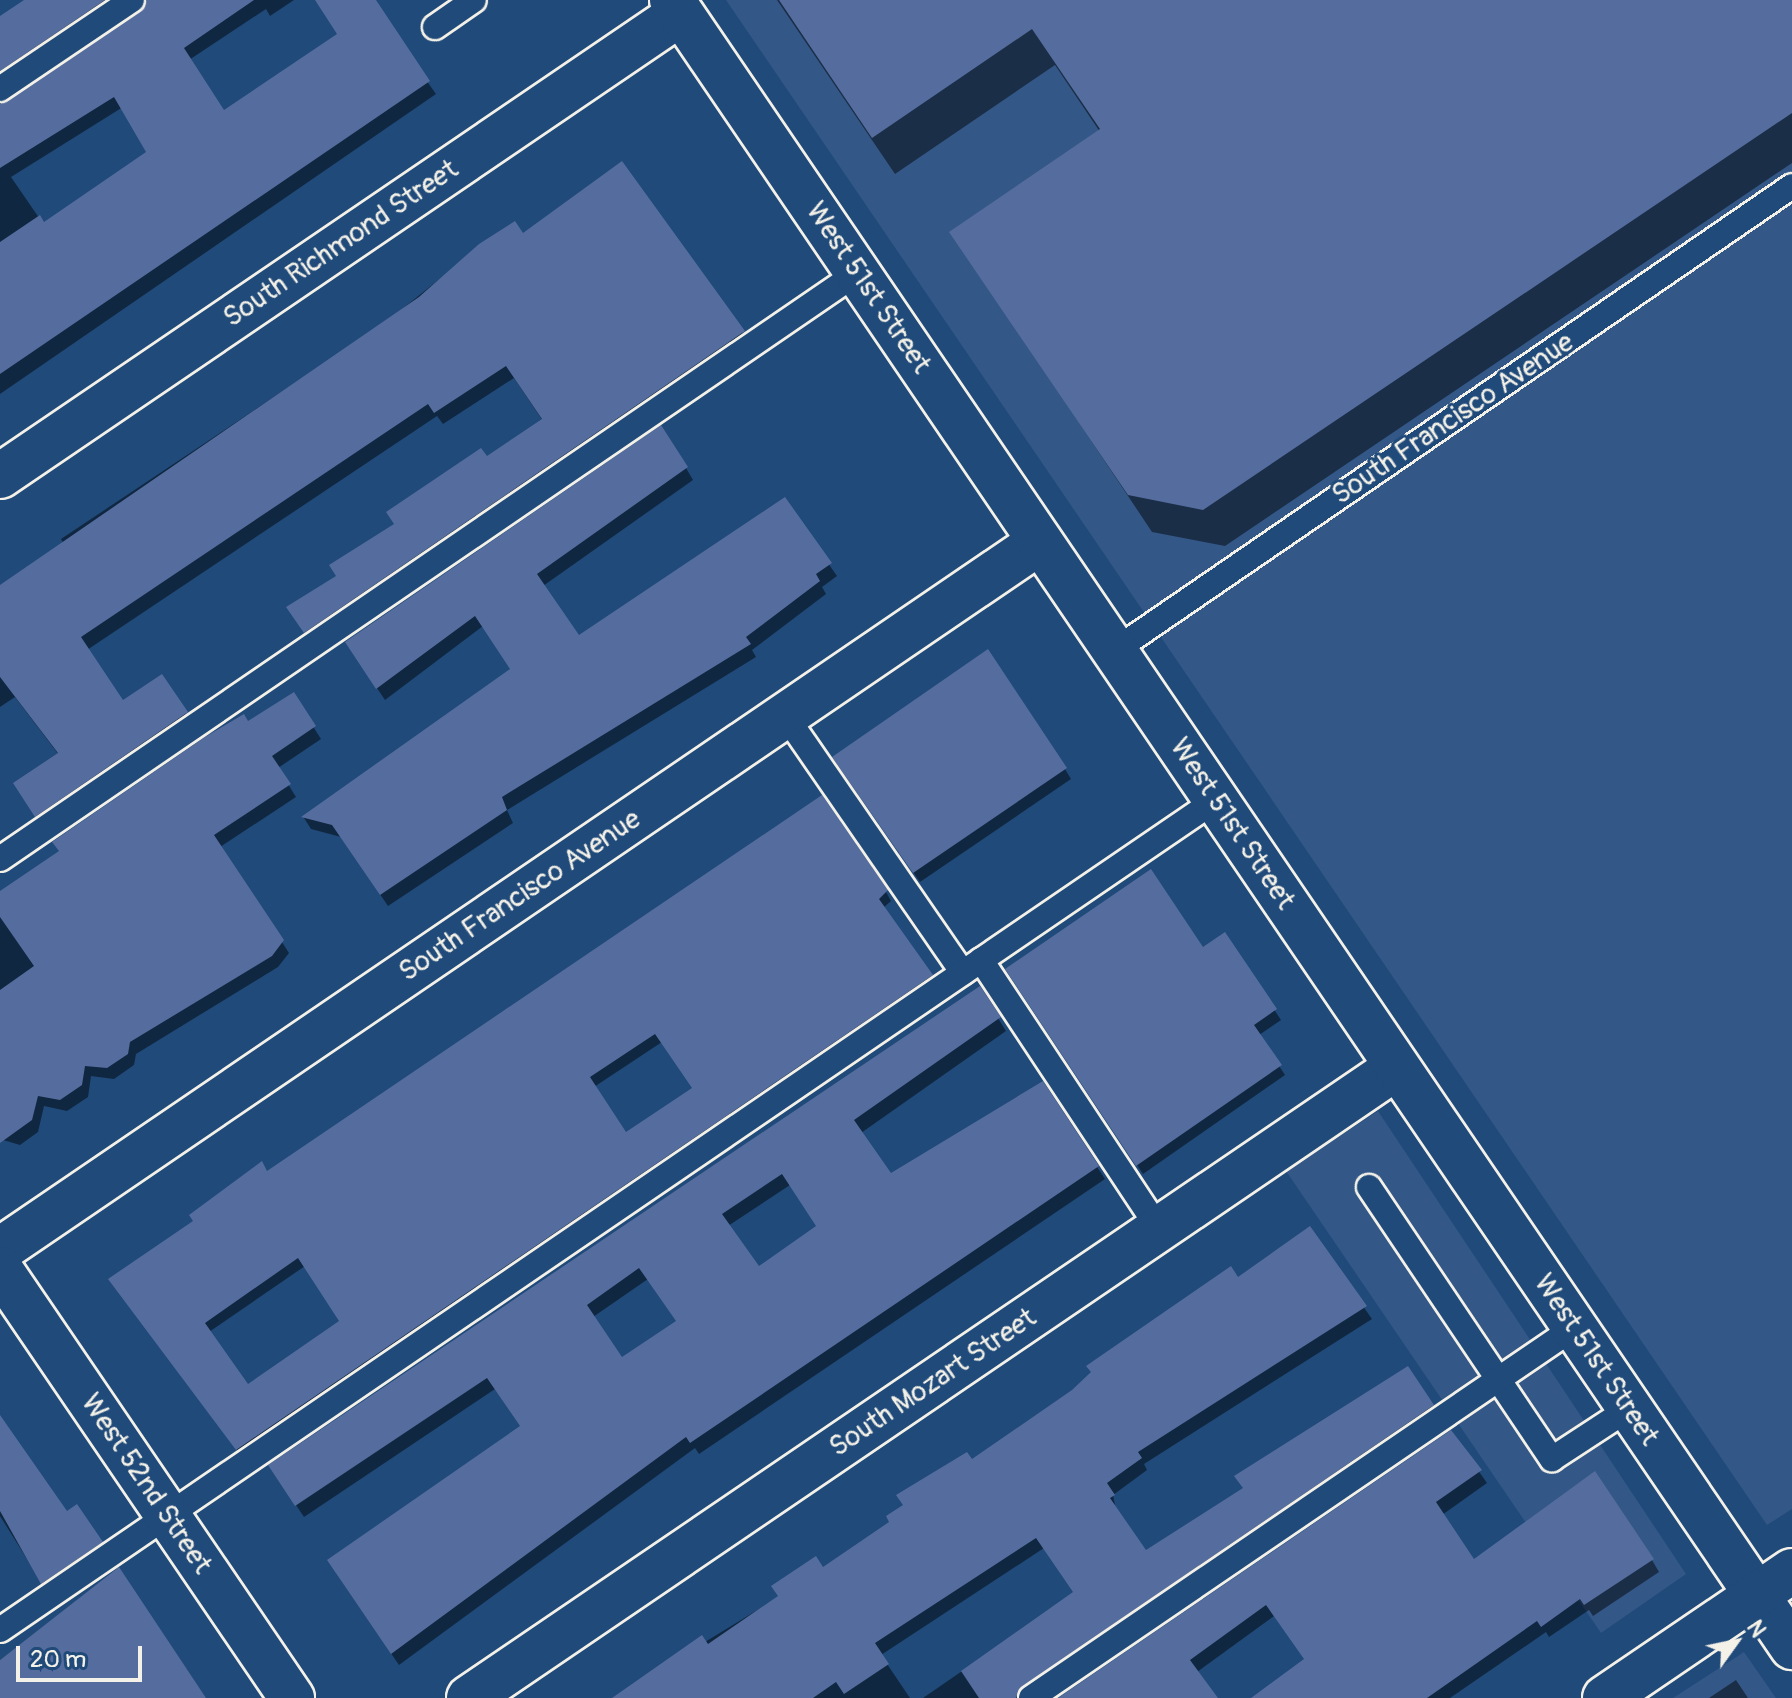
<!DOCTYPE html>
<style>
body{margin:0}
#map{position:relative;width:1792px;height:1698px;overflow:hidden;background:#1f4a7a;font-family:Pangolin,sans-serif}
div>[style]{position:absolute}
.built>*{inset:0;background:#335787}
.shadow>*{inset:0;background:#0007}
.building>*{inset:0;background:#556d9e}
.roads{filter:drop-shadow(2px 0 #f4f1e8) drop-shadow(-2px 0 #f4f1e8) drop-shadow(0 2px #f4f1e8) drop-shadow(0 -2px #f4f1e8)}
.lane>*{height:24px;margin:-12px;padding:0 12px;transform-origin:12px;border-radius:12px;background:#1f4a7a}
.street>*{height:44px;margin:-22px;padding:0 22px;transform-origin:22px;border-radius:22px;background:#1f4a7a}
.secondary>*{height:44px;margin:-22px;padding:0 22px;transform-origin:22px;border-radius:22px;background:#1f4a7a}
span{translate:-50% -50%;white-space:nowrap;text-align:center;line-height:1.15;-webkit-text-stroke:6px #1f4a7a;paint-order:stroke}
.street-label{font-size:28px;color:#f4f1e8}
.north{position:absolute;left:1696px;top:1602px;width:80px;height:80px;-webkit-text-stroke:6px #1f4a7a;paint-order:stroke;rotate:57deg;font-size:22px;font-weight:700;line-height:32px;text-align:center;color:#f4f1e8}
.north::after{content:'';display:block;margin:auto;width:28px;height:36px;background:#f4f1e8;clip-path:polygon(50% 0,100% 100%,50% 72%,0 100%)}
.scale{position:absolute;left:16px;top:1646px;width:126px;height:36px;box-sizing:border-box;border:4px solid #f4f1e8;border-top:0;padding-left:10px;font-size:24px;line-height:28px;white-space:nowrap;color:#f4f1e8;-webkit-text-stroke:6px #1f4a7a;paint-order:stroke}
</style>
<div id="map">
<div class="built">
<div style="clip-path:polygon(726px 0,1792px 0,1792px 1509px,1767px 1525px)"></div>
<div style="clip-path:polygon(1378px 1111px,1686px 1574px,1601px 1633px,1286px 1171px)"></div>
<div style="clip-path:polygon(1744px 1652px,1776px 1698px,1673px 1698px)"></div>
</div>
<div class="shadow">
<div style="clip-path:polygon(28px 0,129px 0,0 87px,0 19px)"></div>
<div style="clip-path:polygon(evenodd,149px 0,294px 0,270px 16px,266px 9px,189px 60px,224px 113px,339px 35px,316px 0,369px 0,436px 94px,0 394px,0 102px,9px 104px,142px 14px,149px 0,123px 107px,149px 152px,44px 225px,11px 177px,123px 107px)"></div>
<div style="clip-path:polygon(777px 0,1792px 0,1792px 163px,1225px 546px,1152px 532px,952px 232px,1100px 132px,1055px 65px,895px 174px)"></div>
<div style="clip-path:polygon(622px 163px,751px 345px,313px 645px,296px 620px,338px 577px,395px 525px,543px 421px,514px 378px,443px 424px,437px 416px,87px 650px,123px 703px,162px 677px,194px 726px,44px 828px,23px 797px,59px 755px,15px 697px,0 707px,0 588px,65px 546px,61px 539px,382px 325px,481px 246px,523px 236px)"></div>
<div style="clip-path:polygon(686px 468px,693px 480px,543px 586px,578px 637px,784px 500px,837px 576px,822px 587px,826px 594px,752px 650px,756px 657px,507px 810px,513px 823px,388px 906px,341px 837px,311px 829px,304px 818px,512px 670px,483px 626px,385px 700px,354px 654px)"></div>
<div style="clip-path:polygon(293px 695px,321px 739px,278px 768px,296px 797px,220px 847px,289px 953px,278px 967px,136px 1054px,134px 1065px,114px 1079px,91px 1076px,88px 1097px,67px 1111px,44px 1106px,38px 1132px,20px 1145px,0 1139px,0 893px)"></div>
<div style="clip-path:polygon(841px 768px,1065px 769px,1071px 779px,920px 882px)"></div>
<div style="clip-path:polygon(evenodd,886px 892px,891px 901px,883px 908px,936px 985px,243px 1458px,116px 1288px,267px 1173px,886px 892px,662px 1042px,694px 1089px,626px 1135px,594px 1087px,662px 1042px,886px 892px,305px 1266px,342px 1322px,247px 1387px,209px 1332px,305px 1266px)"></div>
<div style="clip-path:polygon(1225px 935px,1281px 1020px,1259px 1035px,1285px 1075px,1143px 1174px,1013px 979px,1203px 949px)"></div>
<div style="clip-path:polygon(evenodd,980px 989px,1006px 1031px,861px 1133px,890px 1176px,1042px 1083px,1105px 1179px,699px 1454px,695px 1448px,399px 1665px,336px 1573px,521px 1427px,495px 1389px,304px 1517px,278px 1478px,980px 989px,790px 1185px,818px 1227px,759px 1269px,728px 1226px,790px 1185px,980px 989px,648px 1279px,677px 1322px,622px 1359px,593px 1317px,648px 1279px)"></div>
<div style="clip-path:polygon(1309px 1229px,1372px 1319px,1144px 1464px,1147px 1470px,1113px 1495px,1116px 1510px,1145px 1552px,1433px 1406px,1439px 1417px,1028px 1698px,923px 1698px,1075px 1593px,1044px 1548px,881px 1655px,910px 1698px,613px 1698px,823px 1570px)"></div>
<div style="clip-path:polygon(0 1419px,66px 1514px,108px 1554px,49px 1594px,0 1516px)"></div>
<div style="clip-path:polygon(1451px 1432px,1487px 1483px,1442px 1515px,1474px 1562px,1652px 1560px,1659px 1572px,1593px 1616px,1589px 1610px,1549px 1637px,1546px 1632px,1450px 1698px,1254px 1698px,1306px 1660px,1274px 1616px,1197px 1672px,1215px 1698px,1061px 1698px)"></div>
<div style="clip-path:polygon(119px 1570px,202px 1698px,0 1698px,0 1660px)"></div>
<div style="clip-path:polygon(1736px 1680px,1748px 1698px,1709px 1698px)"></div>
</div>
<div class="building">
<div style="clip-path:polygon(24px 0,105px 0,0 71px,0 16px)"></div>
<div style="clip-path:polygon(147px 0,254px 0,184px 48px,224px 110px,337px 34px,315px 0,376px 0,430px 81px,0 374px,0 242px,40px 215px,44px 222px,146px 152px,114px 97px,0 168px,0 104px,140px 12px)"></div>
<div style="clip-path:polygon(779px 0,1792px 0,1792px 113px,1203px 510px,1128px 495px,949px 232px,1100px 129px,1032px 29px,872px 138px)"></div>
<div style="clip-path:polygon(622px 161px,745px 331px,304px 633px,286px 607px,336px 576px,329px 565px,394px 524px,386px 512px,481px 448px,487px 456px,542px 419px,506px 366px,434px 413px,428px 404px,81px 637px,123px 700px,162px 674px,188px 712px,35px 817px,13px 783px,58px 753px,0 677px,0 585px,419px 297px,479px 244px,515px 221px,523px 233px)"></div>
<div style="clip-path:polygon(661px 425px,688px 467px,537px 574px,579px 635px,785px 497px,832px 563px,816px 574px,820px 581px,746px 637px,751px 644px,502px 797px,507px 810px,380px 895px,332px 825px,301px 817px,510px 669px,475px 616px,376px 689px,345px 642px)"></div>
<div style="clip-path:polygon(988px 649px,1067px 768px,913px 873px,832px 757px)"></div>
<div style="clip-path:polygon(294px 692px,316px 726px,272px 756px,291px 784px,214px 835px,284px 940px,272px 956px,130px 1042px,128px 1054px,107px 1068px,85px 1066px,82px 1085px,60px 1100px,38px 1096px,32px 1120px,0 1143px,0 990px,34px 966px,0 917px,0 891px,59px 851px,52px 842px,205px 737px,244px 714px,248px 721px)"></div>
<div style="clip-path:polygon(evenodd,822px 795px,888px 890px,879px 899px,933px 975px,236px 1450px,108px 1279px,193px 1221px,189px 1215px,262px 1161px,267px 1171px,822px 795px,655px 1034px,692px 1088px,626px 1132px,590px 1077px,655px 1034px,822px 795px,298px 1258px,339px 1321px,248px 1384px,205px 1323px,298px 1258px)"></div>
<div style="clip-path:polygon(1151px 869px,1203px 947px,1225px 932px,1277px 1009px,1254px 1025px,1282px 1065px,1136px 1166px,1005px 969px)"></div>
<div style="clip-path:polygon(evenodd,980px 986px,1001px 1017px,854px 1120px,891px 1173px,1043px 1081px,1099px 1166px,690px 1443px,686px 1437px,391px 1654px,327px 1560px,520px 1426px,487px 1378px,295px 1506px,268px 1465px,980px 986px,782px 1174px,816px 1226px,759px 1266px,722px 1214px,782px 1174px,980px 986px,639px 1268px,676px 1321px,622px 1357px,587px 1305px,639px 1268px)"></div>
<div style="clip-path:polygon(1310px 1226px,1367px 1306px,1138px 1452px,1142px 1458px,1107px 1483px,1115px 1495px,1110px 1498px,1146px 1550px,1243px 1488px,1234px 1476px,1408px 1366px,1434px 1405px,1023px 1686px,1016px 1698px,979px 1698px,961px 1671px,1073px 1592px,1036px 1538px,875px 1643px,889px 1664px,844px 1694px,836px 1682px,813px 1698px,612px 1698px,702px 1635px,708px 1644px,778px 1596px,771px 1586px,816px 1556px,823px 1567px,889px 1522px,886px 1516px,903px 1505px,896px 1495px,967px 1452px,972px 1459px,1072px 1390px,1091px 1372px,1086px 1366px,1231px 1266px,1238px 1277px)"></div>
<div style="clip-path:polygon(0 1415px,67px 1511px,77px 1504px,103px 1542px,41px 1584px,0 1511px)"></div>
<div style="clip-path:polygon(1451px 1430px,1482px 1470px,1436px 1502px,1474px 1559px,1595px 1471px,1654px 1559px,1584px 1605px,1580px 1599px,1541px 1627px,1537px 1621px,1427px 1698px,1251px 1698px,1304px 1659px,1266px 1605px,1190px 1660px,1218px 1698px,1058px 1698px)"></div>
<div style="clip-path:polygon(119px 1567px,206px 1698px,0 1698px,0 1660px)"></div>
</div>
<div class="roads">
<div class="lane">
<div style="left:435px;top:27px;width:47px;rotate:-34.7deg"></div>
<div style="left:0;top:89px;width:159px;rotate:-34deg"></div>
<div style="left:1114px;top:651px;width:822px;rotate:-34.44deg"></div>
<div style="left:785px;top:715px;width:313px;rotate:55.4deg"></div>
<div style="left:0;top:859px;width:1038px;rotate:-34.36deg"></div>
<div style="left:981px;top:960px;width:323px;rotate:56.5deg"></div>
<div style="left:1369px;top:1187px;width:328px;rotate:56.1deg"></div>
<div style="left:1552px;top:1459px;width:93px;rotate:-33.2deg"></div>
<div style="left:0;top:1630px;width:1472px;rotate:-34.32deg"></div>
<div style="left:1031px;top:1698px;width:658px;rotate:-34.29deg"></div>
</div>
<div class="street">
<div style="left:0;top:476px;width:823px;rotate:-34.21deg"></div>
<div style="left:0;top:1250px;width:1258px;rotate:-34.25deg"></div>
<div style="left:0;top:1269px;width:519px;rotate:55.76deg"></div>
<div style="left:469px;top:1698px;width:1122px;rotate:-34.21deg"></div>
</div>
<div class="secondary">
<div style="left:672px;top:0;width:1992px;rotate:55.78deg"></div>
<div style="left:1605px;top:1698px;width:226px;rotate:-34.2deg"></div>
</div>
</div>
<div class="street-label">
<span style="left:341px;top:244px;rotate:-34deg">South Richmond Street</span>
<span style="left:868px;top:288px;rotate:56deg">West 51st Street</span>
<span style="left:1453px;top:419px;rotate:-34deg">South Francisco Avenue</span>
<span style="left:1232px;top:824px;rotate:56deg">West 51st Street</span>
<span style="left:520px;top:896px;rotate:-34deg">South Francisco Avenue</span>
<span style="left:1596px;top:1360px;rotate:56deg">West 51st Street</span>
<span style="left:933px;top:1383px;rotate:-34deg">South Mozart Street</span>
<span style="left:146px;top:1484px;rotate:56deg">West 52nd Street</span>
</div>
<div class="north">N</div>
<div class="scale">20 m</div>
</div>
